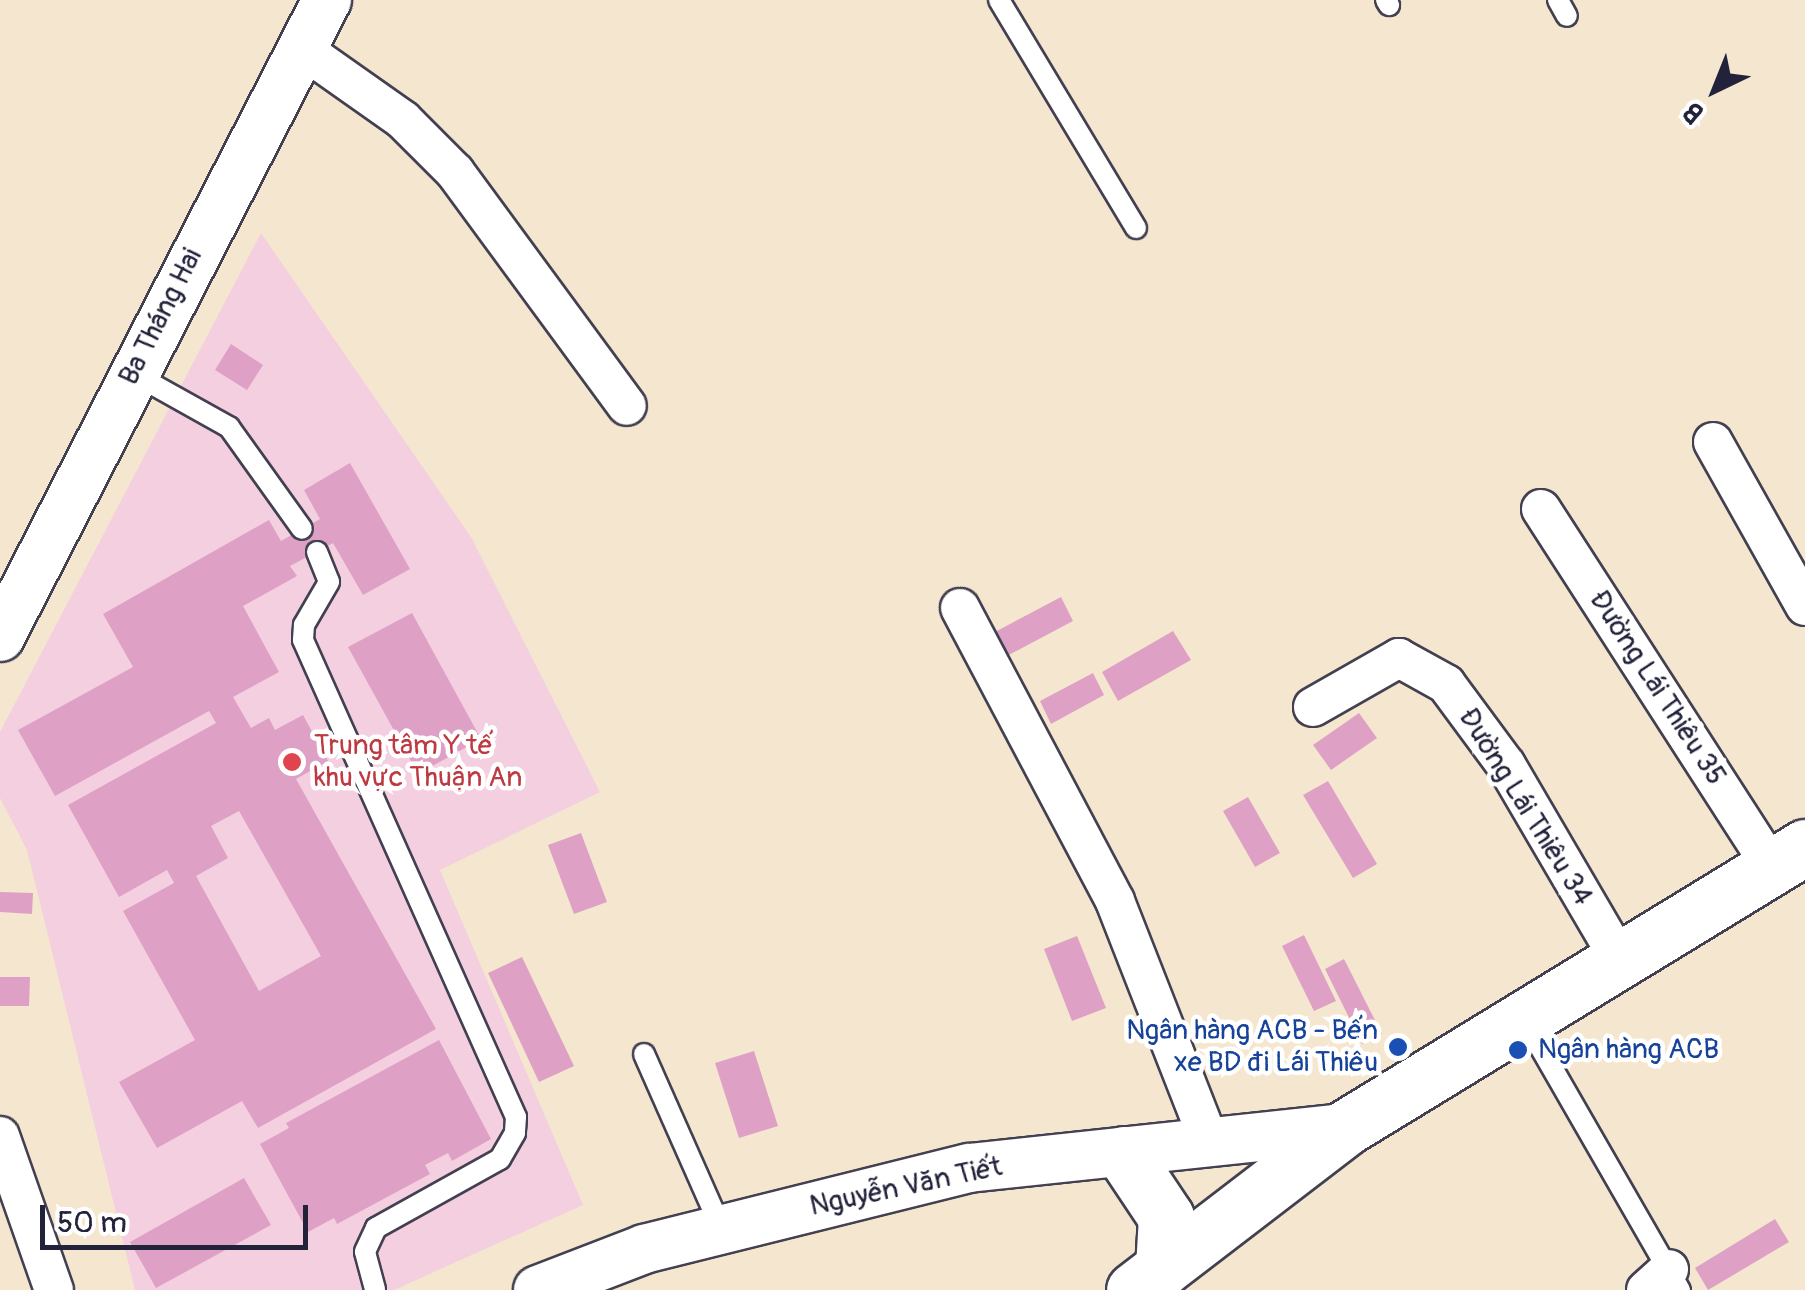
<!DOCTYPE html>
<meta charset="utf-8">
<style>
body{margin:0}
#map{position:relative;width:1805px;height:1290px;overflow:hidden;background:#f5e7cf;font-family:Pangolin,sans-serif}
div>[style]{position:absolute}
.built>*{inset:0;background:#f3cfdf}
.building>*{inset:0;background:#dea1c5}
.roads{filter:drop-shadow(2px 0 #424051) drop-shadow(-2px 0 #424051) drop-shadow(0 2px #424051) drop-shadow(0 -2px #424051)}
.service>*{height:20px;margin:-10px;padding:0 10px;transform-origin:10px;border-radius:10px;background:#fff}
.minor>*{height:38px;margin:-19px;padding:0 19px;transform-origin:19px;border-radius:19px;background:#fff}
.tertiary>*{height:48px;margin:-24px;padding:0 24px;transform-origin:24px;border-radius:24px;background:#fff}
.secondary>*{height:55px;margin:-27.5px;padding:0 27.5px;transform-origin:27.5px;border-radius:27.5px;background:#fff}
.dots>*{width:28px;height:28px;translate:-50% -50%;box-sizing:border-box;border:5px solid #fff;border-radius:50%}
span{translate:-50% -50%;white-space:nowrap;text-align:center;line-height:1.15;-webkit-text-stroke:9px #fff;paint-order:stroke}
.street-label{font-size:28px;color:#22223b}
.health-label{font-size:28px;color:#be3a42}
.left{translate:0 -50%;text-align:left}
.transit-label{font-size:28px;color:#164399}
.right{translate:-100% -50%;text-align:right}
.north{position:absolute;left:1665px;top:40px;width:100px;height:100px;-webkit-text-stroke:8px #fff;paint-order:stroke;rotate:223deg;font-size:28px;font-weight:700;line-height:40px;text-align:center;color:#22223b}
.north::after{content:'';display:block;margin:auto;width:35px;height:45px;background:#22223b;clip-path:polygon(50% 0,100% 100%,50% 72%,0 100%)}
.scale{position:absolute;left:40px;top:1205px;width:268px;height:45px;box-sizing:border-box;border:5px solid #22223b;border-top:0;padding-left:12px;font-size:30px;line-height:35px;white-space:nowrap;color:#22223b;-webkit-text-stroke:8px #fff;paint-order:stroke}
</style>
<div id="map">
<div class="built">
<div style="clip-path:polygon(261px 233px,471px 537px,600px 792px,440px 870px,583px 1205px,394px 1290px,135px 1290px,27px 850px,0 798px,0 732px)"></div>
</div>
<div class="building">
<div style="clip-path:polygon(231px 344px,263px 365px,247px 390px,215px 370px)"></div>
<div style="clip-path:polygon(evenodd,350px 463px,410px 569px,363px 595px,333px 543px,290px 566px,297px 576px,243px 606px,279px 672px,233px 697px,251px 728px,269px 718px,275px 730px,303px 715px,328px 761px,296px 779px,436px 1029px,258px 1128px,242px 1101px,157px 1148px,119px 1082px,195px 1040px,123px 911px,174px 883px,167px 870px,119px 897px,68px 805px,216px 723px,209px 711px,55px 796px,18px 730px,133px 667px,103px 614px,269px 520px,281px 541px,320px 519px,304px 490px,350px 463px,239px 811px,321px 956px,259px 991px,196px 876px,228px 858px,211px 826px,239px 811px)"></div>
<div style="clip-path:polygon(1061px 597px,1073px 621px,1005px 657px,993px 633px)"></div>
<div style="clip-path:polygon(412px 613px,481px 739px,418px 774px,348px 647px)"></div>
<div style="clip-path:polygon(1173px 631px,1191px 660px,1118px 701px,1102px 672px)"></div>
<div style="clip-path:polygon(1093px 673px,1104px 695px,1051px 724px,1040px 701px)"></div>
<div style="clip-path:polygon(1359px 713px,1377px 738px,1331px 770px,1313px 745px)"></div>
<div style="clip-path:polygon(1328px 781px,1377px 864px,1353px 878px,1303px 795px)"></div>
<div style="clip-path:polygon(1248px 797px,1280px 853px,1255px 867px,1223px 811px)"></div>
<div style="clip-path:polygon(581px 833px,607px 902px,574px 914px,548px 845px)"></div>
<div style="clip-path:polygon(0 892px,33px 893px,32px 914px,0 912px)"></div>
<div style="clip-path:polygon(1304px 935px,1336px 1001px,1314px 1011px,1282px 946px)"></div>
<div style="clip-path:polygon(1077px 936px,1106px 1008px,1072px 1021px,1044px 949px)"></div>
<div style="clip-path:polygon(522px 957px,574px 1066px,539px 1082px,488px 973px)"></div>
<div style="clip-path:polygon(1344px 959px,1382px 1034px,1362px 1044px,1325px 969px)"></div>
<div style="clip-path:polygon(0 977px,30px 977px,29px 1006px,0 1006px)"></div>
<div style="clip-path:polygon(439px 1040px,491px 1139px,452px 1161px,448px 1153px,425px 1165px,430px 1174px,337px 1224px,334px 1218px,308px 1232px,260px 1144px,289px 1128px,286px 1123px)"></div>
<div style="clip-path:polygon(754px 1051px,778px 1126px,739px 1138px,715px 1063px)"></div>
<div style="clip-path:polygon(244px 1178px,271px 1225px,156px 1288px,130px 1242px)"></div>
<div style="clip-path:polygon(1775px 1219px,1789px 1242px,1708px 1290px,1695px 1268px)"></div>
</div>
<div class="roads">
<div class="service">
<div style="left:999px;top:0;width:266px;rotate:59deg"></div>
<div style="left:1386px;top:0;width:6px;rotate:59deg"></div>
<div style="left:1558px;top:0;width:18px;rotate:61deg"></div>
<div style="left:134px;top:374px;width:109px;rotate:29.2deg"></div>
<div style="left:229px;top:427px;width:125px;rotate:54.4deg"></div>
<div style="left:317px;top:552px;width:32px;rotate:68deg"></div>
<div style="left:329px;top:582px;width:50px;rotate:120.2deg"></div>
<div style="left:304px;top:625px;width:15px;rotate:94deg"></div>
<div style="left:303px;top:640px;width:522px;rotate:65.94deg"></div>
<div style="left:516px;top:1117px;width:16px;rotate:94deg"></div>
<div style="left:515px;top:1133px;width:30px;rotate:120deg"></div>
<div style="left:500px;top:1159px;width:142px;rotate:150.9deg"></div>
<div style="left:376px;top:1228px;width:26px;rotate:115deg"></div>
<div style="left:365px;top:1252px;width:39px;rotate:75deg"></div>
<div style="left:1524px;top:1019px;width:313px;rotate:60.1deg"></div>
<div style="left:644px;top:1054px;width:193px;rotate:66.1deg"></div>
</div>
<div class="minor">
<div style="left:301px;top:48px;width:125px;rotate:35.2deg"></div>
<div style="left:403px;top:120px;width:74px;rotate:45deg"></div>
<div style="left:455px;top:172px;width:290px;rotate:53.7deg"></div>
<div style="left:1713px;top:442px;width:188px;rotate:60.7deg"></div>
<div style="left:1541px;top:509px;width:426px;rotate:57.2deg"></div>
<div style="left:960px;top:608px;width:331px;rotate:62.1deg"></div>
<div style="left:1115px;top:901px;width:261px;rotate:68.6deg"></div>
<div style="left:1313px;top:707px;width:99px;rotate:-29.7deg"></div>
<div style="left:1399px;top:658px;width:54px;rotate:29deg"></div>
<div style="left:1446px;top:684px;width:101px;rotate:53.5deg"></div>
<div style="left:1506px;top:765px;width:226px;rotate:59.7deg"></div>
<div style="left:0;top:1136px;width:163px;rotate:70.7deg"></div>
<div style="left:1646px;top:1290px;width:31px;rotate:-42deg"></div>
</div>
<div class="tertiary">
<div style="left:0;top:637px;width:716px;rotate:-62.83deg"></div>
<div style="left:538px;top:1290px;width:114px;rotate:-21.1deg"></div>
<div style="left:644px;top:1249px;width:335px;rotate:-14deg"></div>
<div style="left:969px;top:1168px;width:378px;rotate:-6.1deg"></div>
</div>
<div class="secondary">
<div style="left:1124px;top:1154px;width:76px;rotate:56.3deg"></div>
<div style="left:1166px;top:1217px;width:51px;rotate:93.4deg"></div>
<div style="left:1134px;top:1290px;width:266px;rotate:-37.5deg"></div>
<div style="left:1345px;top:1128px;width:539px;rotate:-31.42deg"></div>
</div>
</div>
<div class="dots">
<div style="left:292px;top:762px;background:#e0444e"></div>
<div style="left:1398px;top:1047px;background:#1a4fb4"></div>
<div style="left:1518px;top:1050px;background:#1a4fb4"></div>
</div>
<div class="street-label">
<span style="left:161px;top:317px;rotate:-63deg">Ba Tháng Hai</span>
<span style="left:1657px;top:688px;rotate:57deg">Đường Lái Thiêu 35</span>
<span style="left:1525px;top:807px;rotate:58deg">Đường Lái Thiêu 34</span>
<span style="left:906px;top:1187px;rotate:-12deg">Nguyễn Văn Tiết</span>
</div>
<div class="health-label">
<span class="left" style="left:314px;top:762px">Trung tâm Y tế<br>khu vực Thuận An</span>
</div>
<div class="transit-label">
<span class="right" style="left:1378px;top:1047px">Ngân hàng ACB - Bến<br>xe BD đi Lái Thiêu</span>
<span class="left" style="left:1538px;top:1050px">Ngân hàng ACB</span>
</div>
<div class="north">B</div>
<div class="scale">50 m</div>
</div>
